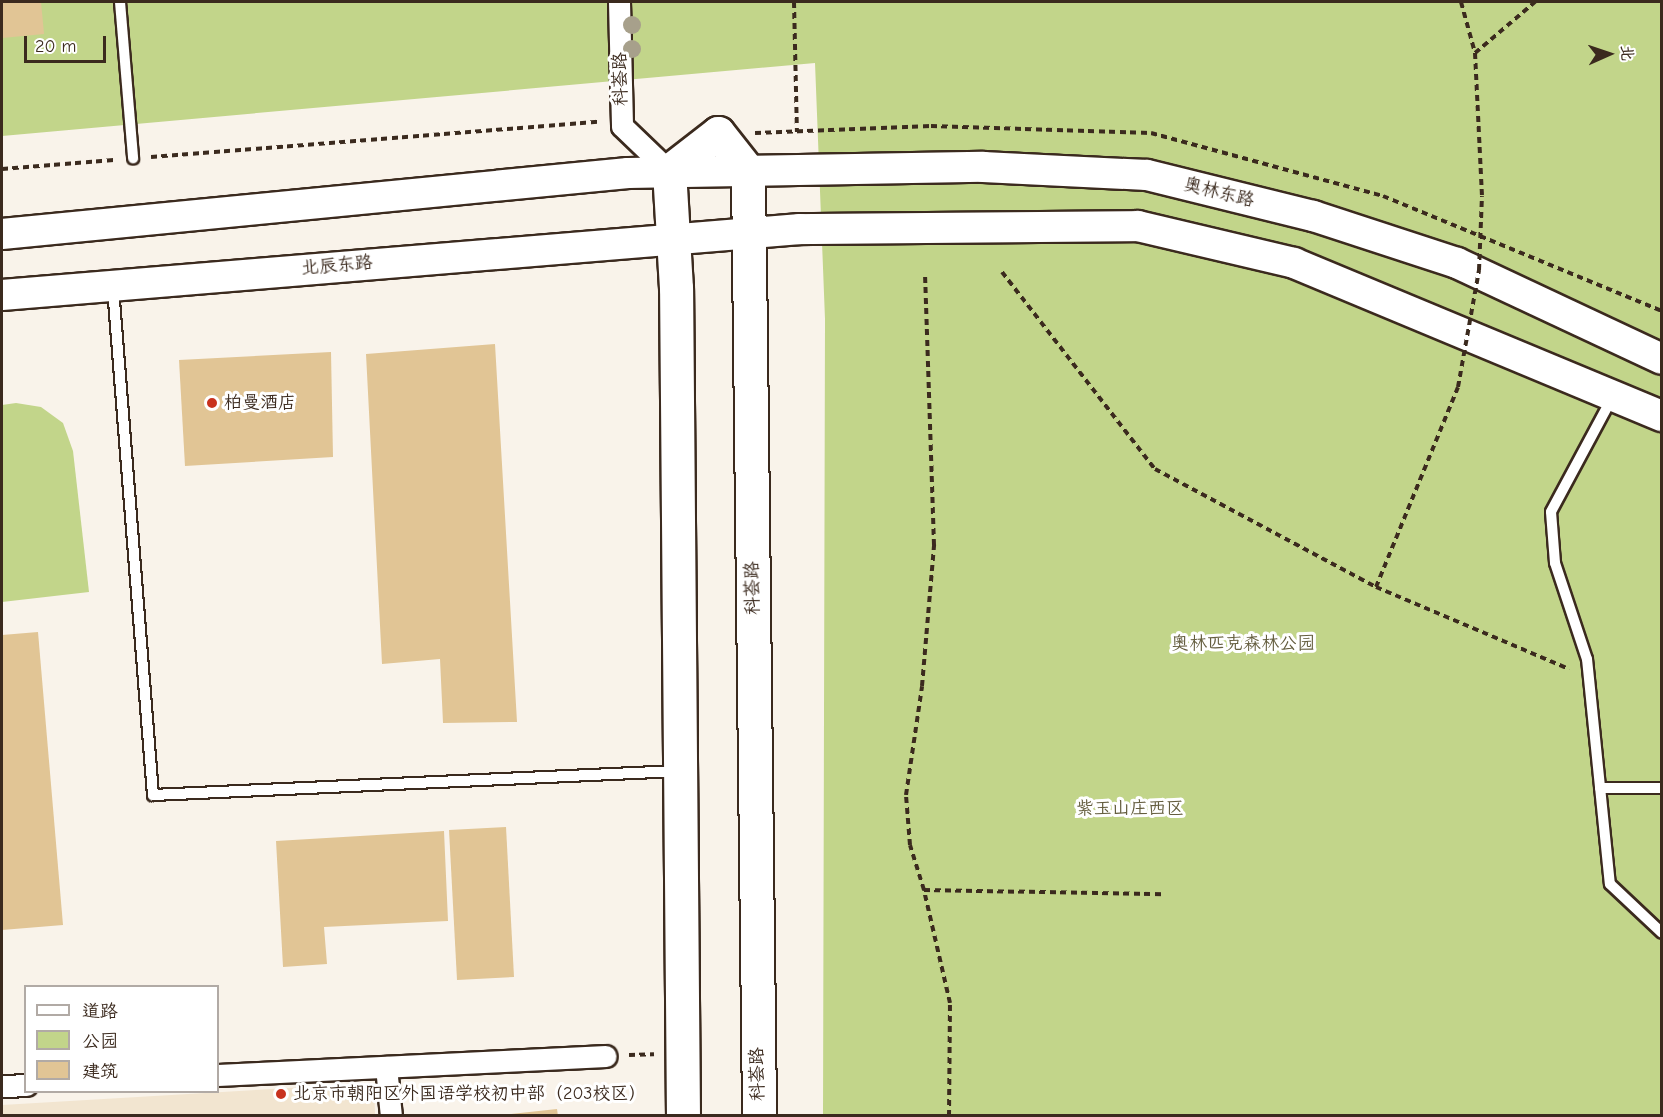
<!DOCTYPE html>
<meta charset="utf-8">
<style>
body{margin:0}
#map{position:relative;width:1663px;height:1117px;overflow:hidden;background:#f9f3ea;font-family:"Comic Neue","LXGW WenKai TC",sans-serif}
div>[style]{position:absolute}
.built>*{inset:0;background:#f2e5d0}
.green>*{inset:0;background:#c2d58a}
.building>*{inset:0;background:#e1c595}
.path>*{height:4px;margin-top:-2px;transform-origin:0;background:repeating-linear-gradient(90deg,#3b2a1e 0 6px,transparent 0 10.5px)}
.roads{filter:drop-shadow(2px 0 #3b2a1e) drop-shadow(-2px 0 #3b2a1e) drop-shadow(0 2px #3b2a1e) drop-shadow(0 -2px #3b2a1e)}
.lane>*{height:10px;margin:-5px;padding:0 5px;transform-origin:5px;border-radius:5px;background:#fff}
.street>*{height:21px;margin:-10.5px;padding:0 10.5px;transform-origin:10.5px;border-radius:10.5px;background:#fff}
.secondary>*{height:30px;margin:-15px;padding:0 15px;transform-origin:15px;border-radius:15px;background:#fff}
.primary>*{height:33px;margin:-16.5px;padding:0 16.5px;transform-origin:16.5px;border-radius:16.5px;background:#fff}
.path-bridge>*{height:4px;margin-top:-2px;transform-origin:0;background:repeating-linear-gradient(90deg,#3b2a1e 0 6px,transparent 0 10.5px)}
.trees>*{width:18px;height:18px;margin:-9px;border-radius:50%;background:#a7a08b}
.dots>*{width:16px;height:16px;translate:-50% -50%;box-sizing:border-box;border:3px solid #fff;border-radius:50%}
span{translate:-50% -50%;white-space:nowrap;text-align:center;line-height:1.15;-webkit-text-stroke:6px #fff;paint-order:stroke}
.street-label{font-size:18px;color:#3b2a1e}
.poi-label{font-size:18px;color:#3b2a1e}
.left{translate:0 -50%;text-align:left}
.park-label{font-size:18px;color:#645d3e}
.frame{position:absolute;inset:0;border:3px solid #3b2a1e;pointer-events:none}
.legend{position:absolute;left:24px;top:985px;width:195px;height:108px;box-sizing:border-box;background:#fff;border:2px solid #b1aaa5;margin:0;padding:8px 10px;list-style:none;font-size:18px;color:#3b2a1e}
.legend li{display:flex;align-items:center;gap:12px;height:30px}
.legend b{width:30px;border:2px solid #b1aaa5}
.north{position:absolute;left:1579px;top:24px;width:60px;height:60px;-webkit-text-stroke:4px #fff;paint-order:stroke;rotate:87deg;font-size:16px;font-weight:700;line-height:24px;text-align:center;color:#3b2a1e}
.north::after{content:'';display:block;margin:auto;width:21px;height:27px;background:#3b2a1e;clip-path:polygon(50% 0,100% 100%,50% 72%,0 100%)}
.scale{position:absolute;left:24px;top:36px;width:82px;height:27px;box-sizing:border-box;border:3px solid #3b2a1e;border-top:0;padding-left:8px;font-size:18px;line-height:21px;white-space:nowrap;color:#3b2a1e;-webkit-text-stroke:4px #fff;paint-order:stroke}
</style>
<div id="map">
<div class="built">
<div style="clip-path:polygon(374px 1083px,375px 1115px,2px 1115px,2px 1105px)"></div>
</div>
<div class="green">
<div style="clip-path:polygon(2px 2px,1661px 2px,1661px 1115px,823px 1115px,825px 319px,815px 63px,2px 136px)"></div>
<div style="clip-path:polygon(16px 403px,41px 407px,63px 423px,73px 451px,89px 592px,2px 602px,2px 405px)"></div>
</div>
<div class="building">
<div style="clip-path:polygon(2px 2px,41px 2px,44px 34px,2px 38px)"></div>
<div style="clip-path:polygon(495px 344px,517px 722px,443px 723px,440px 659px,382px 664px,366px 354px)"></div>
<div style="clip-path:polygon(331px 352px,333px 457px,185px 466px,179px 360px)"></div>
<div style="clip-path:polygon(38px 632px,63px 925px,2px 930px,2px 635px)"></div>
<div style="clip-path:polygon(506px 827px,514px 977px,457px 980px,449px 830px)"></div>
<div style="clip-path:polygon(444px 831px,448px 921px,324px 927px,327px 964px,283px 967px,276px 841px)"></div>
<div style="clip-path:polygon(557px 1109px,558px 1116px,512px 1116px,511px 1114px)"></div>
</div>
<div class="path">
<div style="left:794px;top:2px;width:130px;rotate:88.7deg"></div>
<div style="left:1461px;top:2px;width:53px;rotate:74.6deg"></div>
<div style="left:1475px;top:53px;width:143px;rotate:87.2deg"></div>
<div style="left:1475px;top:53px;width:79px;rotate:-40.4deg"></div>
<div style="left:755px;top:133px;width:176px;rotate:-2.3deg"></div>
<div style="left:931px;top:126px;width:220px;rotate:1.8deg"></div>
<div style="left:1151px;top:133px;width:240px;rotate:15.2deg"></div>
<div style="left:1383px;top:196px;width:302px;rotate:22.4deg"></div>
<div style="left:151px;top:157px;width:448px;rotate:-4.5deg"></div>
<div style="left:2px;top:169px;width:112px;rotate:-4.6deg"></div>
<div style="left:1002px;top:272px;width:249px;rotate:52.2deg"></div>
<div style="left:1155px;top:469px;width:251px;rotate:28.1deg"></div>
<div style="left:1376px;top:587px;width:210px;rotate:23deg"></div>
<div style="left:1376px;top:587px;width:216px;rotate:-67.7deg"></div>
<div style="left:924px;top:890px;width:47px;rotate:-107.3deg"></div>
<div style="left:910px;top:845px;width:50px;rotate:-94.6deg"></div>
<div style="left:906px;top:795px;width:110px;rotate:-81.6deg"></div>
<div style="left:922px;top:686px;width:142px;rotate:-85.1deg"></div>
<div style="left:934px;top:545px;width:272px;rotate:-91.9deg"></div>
<div style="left:629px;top:1055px;width:25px;rotate:-2deg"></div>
<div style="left:949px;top:1116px;width:113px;rotate:-89.5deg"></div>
<div style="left:950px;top:1003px;width:116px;rotate:-103deg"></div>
<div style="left:924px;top:890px;width:240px;rotate:1deg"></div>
</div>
<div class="roads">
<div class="lane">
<div style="left:120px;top:2px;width:157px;rotate:85.2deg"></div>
<div style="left:113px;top:288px;width:509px;rotate:85.49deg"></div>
<div style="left:153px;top:795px;width:525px;rotate:-2.62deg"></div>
<div style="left:1612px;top:398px;width:129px;rotate:118.2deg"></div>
<div style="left:1551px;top:512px;width:51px;rotate:85.5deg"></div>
<div style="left:1555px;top:563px;width:101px;rotate:71.6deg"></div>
<div style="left:1587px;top:659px;width:226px;rotate:84.2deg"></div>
<div style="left:1610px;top:884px;width:71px;rotate:43.3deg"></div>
<div style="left:1600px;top:788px;width:62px"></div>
</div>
<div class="street">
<div style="left:619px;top:2px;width:124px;rotate:88.6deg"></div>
<div style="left:622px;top:126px;width:65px;rotate:43.8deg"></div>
<div style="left:386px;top:1067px;width:49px;rotate:84.2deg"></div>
<div style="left:218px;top:1075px;width:388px;rotate:-2.8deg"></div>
<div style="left:2px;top:1086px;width:24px;rotate:-2deg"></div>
</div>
<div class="secondary">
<div style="left:2px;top:234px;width:629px;rotate:-5.57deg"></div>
<div style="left:628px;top:173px;width:355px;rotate:-1deg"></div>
<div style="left:983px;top:167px;width:164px;rotate:2.8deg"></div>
<div style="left:1147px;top:175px;width:171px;rotate:13.9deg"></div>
<div style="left:1313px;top:216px;width:151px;rotate:18.1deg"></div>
<div style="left:1457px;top:263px;width:226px;rotate:25.1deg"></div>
<div style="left:2px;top:295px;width:801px;rotate:-4.73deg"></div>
<div style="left:800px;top:229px;width:338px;rotate:-0.5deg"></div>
<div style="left:1138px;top:226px;width:160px;rotate:13.3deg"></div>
<div style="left:1294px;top:263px;width:399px;rotate:22.6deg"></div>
</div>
<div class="primary">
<div style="left:683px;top:1116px;width:828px;rotate:-90.48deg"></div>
<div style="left:676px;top:288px;width:117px;rotate:-93.4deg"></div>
<div style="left:669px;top:171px;width:62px;rotate:-37.8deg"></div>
<div style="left:718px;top:133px;width:48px;rotate:51.7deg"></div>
<div style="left:748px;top:171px;width:945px;rotate:89.33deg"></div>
</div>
</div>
<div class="path-bridge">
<div style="left:1458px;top:387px;width:119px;rotate:-79.8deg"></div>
<div style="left:1479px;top:270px;width:74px;rotate:-87.7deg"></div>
</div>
<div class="trees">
<div style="left:632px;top:25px"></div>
<div style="left:632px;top:49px"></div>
</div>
<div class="dots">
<div style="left:212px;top:403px;background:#c8321e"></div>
<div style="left:281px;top:1094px;background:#c8321e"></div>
</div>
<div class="street-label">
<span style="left:621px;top:79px;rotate:-91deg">科荟路</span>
<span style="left:1219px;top:193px;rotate:14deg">奥林东路</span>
<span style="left:337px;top:266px;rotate:-5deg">北辰东路</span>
<span style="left:753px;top:588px;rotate:-91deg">科荟路</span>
<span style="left:758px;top:1074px;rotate:-91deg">科荟路</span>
</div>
<div class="poi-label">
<span class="left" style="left:224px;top:403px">柏曼酒店</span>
<span class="left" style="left:293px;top:1094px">北京市朝阳区外国语学校初中部（203校区）</span>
</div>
<div class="park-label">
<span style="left:1243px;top:644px">奥林匹克森林公园</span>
<span style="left:1130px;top:809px">紫玉山庄西区</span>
</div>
<div class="frame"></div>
<ul class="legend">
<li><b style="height:8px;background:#fff"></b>道路</li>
<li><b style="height:16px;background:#c2d58a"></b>公园</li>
<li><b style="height:16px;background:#e1c595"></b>建筑</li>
</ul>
<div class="north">北</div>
<div class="scale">20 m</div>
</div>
